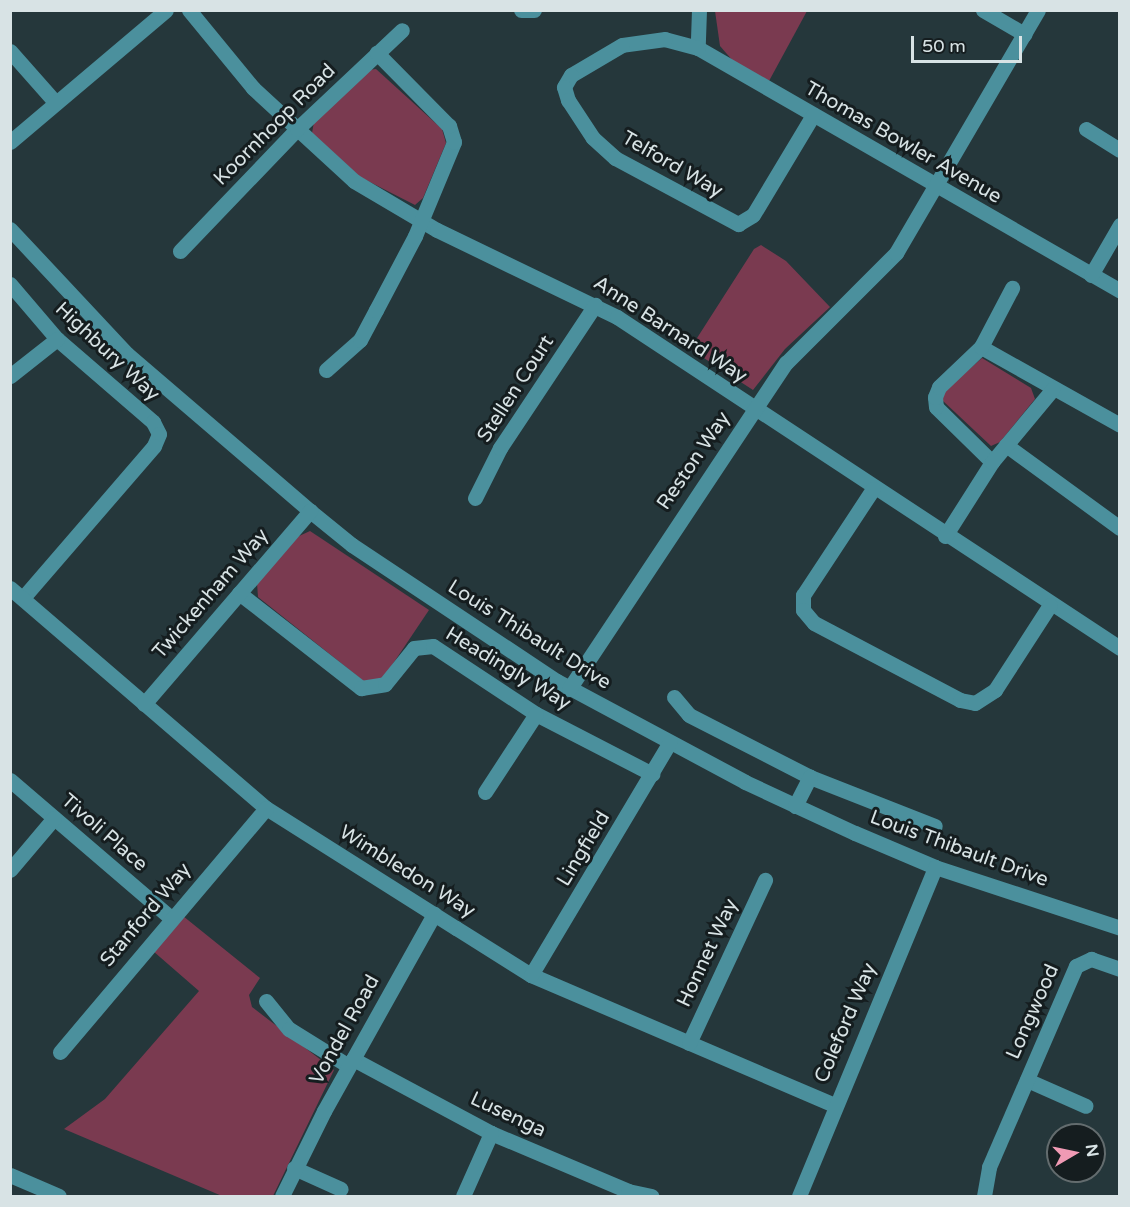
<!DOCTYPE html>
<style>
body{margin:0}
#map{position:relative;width:1130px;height:1207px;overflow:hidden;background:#25373b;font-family:"Varela Round",sans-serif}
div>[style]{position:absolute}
.green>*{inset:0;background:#7a3a50}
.minor>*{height:15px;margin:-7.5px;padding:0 7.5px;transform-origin:7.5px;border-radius:7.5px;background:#4b909d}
span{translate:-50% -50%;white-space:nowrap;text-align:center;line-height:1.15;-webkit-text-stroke:6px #151d1f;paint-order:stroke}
.street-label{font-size:20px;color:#d8e3e5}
.frame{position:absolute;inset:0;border:12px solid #d8e3e5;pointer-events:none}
.north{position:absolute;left:1046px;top:1123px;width:60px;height:60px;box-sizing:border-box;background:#151d1f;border:2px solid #636c6e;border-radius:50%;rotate:81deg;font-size:16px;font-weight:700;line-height:24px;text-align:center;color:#d8e3e5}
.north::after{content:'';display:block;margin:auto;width:21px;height:27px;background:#f09ab4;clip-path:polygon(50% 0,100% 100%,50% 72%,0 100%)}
.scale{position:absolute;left:911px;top:36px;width:111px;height:27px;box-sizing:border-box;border:3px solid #d8e3e5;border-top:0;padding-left:8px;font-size:18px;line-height:21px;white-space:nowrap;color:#d8e3e5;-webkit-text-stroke:4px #151d1f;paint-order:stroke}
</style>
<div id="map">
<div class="green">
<div style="clip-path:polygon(715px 11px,807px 11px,769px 81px,733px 61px,720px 46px)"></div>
<div style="clip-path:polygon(376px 69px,442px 129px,446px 143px,423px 198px,415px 205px,360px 177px,312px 133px,314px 122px,368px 70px)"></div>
<div style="clip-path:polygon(761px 245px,786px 261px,830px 307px,785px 349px,753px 390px,690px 349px,754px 249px)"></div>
<div style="clip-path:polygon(982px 358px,1031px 388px,1035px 399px,1000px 442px,991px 446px,942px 400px,944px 391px)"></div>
<div style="clip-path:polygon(310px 531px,429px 610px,382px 680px,366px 683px,258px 597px,257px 583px,297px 537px)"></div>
<div style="clip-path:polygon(183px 916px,260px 978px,249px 995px,252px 1007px,334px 1070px,273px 1196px,222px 1196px,64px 1129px,105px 1099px,199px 991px,153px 951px)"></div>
</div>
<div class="minor">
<div style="left:189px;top:10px;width:101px;rotate:50.6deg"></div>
<div style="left:253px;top:88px;width:137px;rotate:42.6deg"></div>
<div style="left:354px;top:181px;width:96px;rotate:30.6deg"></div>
<div style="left:437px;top:230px;width:200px;rotate:25.8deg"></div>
<div style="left:617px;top:317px;width:602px;rotate:33.35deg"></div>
<div style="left:521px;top:10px;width:13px"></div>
<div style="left:699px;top:10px;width:38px;rotate:92deg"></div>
<div style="left:698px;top:48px;width:487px;rotate:29.9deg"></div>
<div style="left:983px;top:10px;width:48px;rotate:30.3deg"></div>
<div style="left:698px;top:48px;width:34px;rotate:-165deg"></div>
<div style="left:665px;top:39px;width:43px;rotate:172.1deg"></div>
<div style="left:622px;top:45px;width:59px;rotate:149.5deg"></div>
<div style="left:571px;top:75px;width:14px;rotate:120deg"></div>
<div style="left:564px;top:87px;width:14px;rotate:73deg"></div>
<div style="left:568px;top:100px;width:45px;rotate:56.7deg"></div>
<div style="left:593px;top:138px;width:30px;rotate:42deg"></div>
<div style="left:615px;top:158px;width:140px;rotate:28.2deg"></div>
<div style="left:738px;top:224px;width:17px;rotate:-31deg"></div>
<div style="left:753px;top:215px;width:117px;rotate:-59deg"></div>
<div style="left:10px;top:51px;width:69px;rotate:48.5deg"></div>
<div style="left:1086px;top:129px;width:40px;rotate:32deg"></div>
<div style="left:10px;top:142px;width:204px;rotate:-40.2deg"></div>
<div style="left:10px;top:229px;width:171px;rotate:46.9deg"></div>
<div style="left:127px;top:354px;width:241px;rotate:40.6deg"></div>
<div style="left:310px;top:511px;width:54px;rotate:39deg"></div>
<div style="left:352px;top:545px;width:246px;rotate:33.6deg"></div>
<div style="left:557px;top:681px;width:213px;rotate:28.2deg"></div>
<div style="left:745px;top:782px;width:121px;rotate:24.9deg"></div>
<div style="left:855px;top:833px;width:87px;rotate:23deg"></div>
<div style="left:935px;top:867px;width:195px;rotate:18.2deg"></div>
<div style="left:180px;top:251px;width:169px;rotate:-46.2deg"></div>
<div style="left:297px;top:129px;width:144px;rotate:-43.3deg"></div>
<div style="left:1091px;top:275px;width:58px;rotate:-59.9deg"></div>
<div style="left:10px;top:284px;width:72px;rotate:49.5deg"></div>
<div style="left:57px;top:339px;width:127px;rotate:40.8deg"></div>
<div style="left:153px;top:422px;width:13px;rotate:63deg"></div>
<div style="left:159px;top:434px;width:13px;rotate:113deg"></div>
<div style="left:154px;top:446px;width:201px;rotate:130.8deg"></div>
<div style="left:981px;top:347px;width:159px;rotate:29.3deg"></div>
<div style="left:326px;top:370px;width:45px;rotate:-41.4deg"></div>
<div style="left:360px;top:340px;width:34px;rotate:-62deg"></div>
<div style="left:376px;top:310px;width:84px;rotate:-62.2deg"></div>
<div style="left:415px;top:236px;width:102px;rotate:-67.5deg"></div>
<div style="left:454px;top:142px;width:17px;rotate:-107deg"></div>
<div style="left:449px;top:126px;width:103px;rotate:-134.6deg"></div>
<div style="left:10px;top:376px;width:60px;rotate:-38.2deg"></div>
<div style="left:1006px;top:445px;width:141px;rotate:36.1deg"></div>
<div style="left:992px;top:462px;width:78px;rotate:-135.5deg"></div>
<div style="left:936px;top:407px;width:10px;rotate:-96deg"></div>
<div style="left:935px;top:397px;width:11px;rotate:-68deg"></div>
<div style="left:939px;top:387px;width:58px;rotate:-43.6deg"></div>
<div style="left:981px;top:347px;width:67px;rotate:-62.3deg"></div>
<div style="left:873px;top:489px;width:127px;rotate:123.4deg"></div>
<div style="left:803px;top:595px;width:15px;rotate:90deg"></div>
<div style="left:803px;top:610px;width:17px;rotate:50deg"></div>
<div style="left:814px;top:623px;width:165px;rotate:27.8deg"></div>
<div style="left:960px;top:700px;width:15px;rotate:11deg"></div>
<div style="left:975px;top:703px;width:24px;rotate:-33deg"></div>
<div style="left:995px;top:690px;width:101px;rotate:-57.1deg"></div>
<div style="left:475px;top:498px;width:56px;rotate:-63.4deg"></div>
<div style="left:500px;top:448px;width:172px;rotate:-56.4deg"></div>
<div style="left:945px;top:536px;width:88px;rotate:-57.6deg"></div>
<div style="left:992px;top:462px;width:94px;rotate:-50.2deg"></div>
<div style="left:10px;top:588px;width:338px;rotate:40.7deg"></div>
<div style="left:266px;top:808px;width:225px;rotate:32.3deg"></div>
<div style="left:456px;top:928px;width:89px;rotate:32.1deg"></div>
<div style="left:531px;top:975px;width:330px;rotate:23.2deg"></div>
<div style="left:239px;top:593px;width:155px;rotate:37.9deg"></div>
<div style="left:361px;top:688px;width:24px;rotate:-9deg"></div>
<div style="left:385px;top:684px;width:46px;rotate:-51.1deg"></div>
<div style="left:414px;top:648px;width:19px;rotate:-6deg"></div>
<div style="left:433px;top:646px;width:123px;rotate:33.4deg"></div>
<div style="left:536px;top:714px;width:131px;rotate:27.3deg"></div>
<div style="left:569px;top:689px;width:392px;rotate:-56.4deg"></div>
<div style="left:786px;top:363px;width:156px;rotate:-45deg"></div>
<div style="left:896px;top:253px;width:281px;rotate:-59.7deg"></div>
<div style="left:674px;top:697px;width:23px;rotate:50deg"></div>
<div style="left:689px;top:715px;width:136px;rotate:27.1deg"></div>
<div style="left:810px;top:777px;width:134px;rotate:21.4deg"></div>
<div style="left:144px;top:704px;width:255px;rotate:-49.3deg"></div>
<div style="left:10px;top:780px;width:212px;rotate:40.6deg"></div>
<div style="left:485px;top:792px;width:93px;rotate:-56.8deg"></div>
<div style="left:795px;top:806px;width:33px;rotate:-63deg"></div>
<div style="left:10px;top:870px;width:68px;rotate:-49.8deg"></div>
<div style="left:531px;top:975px;width:271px;rotate:-59.2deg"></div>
<div style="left:266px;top:1001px;width:36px;rotate:51deg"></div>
<div style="left:289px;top:1029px;width:70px;rotate:31.7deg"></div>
<div style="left:689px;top:1043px;width:180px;rotate:-65deg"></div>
<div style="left:60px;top:1052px;width:319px;rotate:-49.8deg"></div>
<div style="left:353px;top:1059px;width:157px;rotate:28.2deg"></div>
<div style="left:491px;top:1133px;width:149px;rotate:22.9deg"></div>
<div style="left:628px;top:1191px;width:24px;rotate:12deg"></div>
<div style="left:1027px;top:1080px;width:64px;rotate:23.8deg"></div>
<div style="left:294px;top:1168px;width:51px;rotate:24.1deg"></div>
<div style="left:10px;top:1175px;width:53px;rotate:23.2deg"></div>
<div style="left:282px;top:1196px;width:95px;rotate:-63.7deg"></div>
<div style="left:324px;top:1111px;width:226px;rotate:-60.8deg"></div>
<div style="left:463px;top:1196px;width:69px;rotate:-66deg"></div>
<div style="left:799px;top:1196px;width:356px;rotate:-67.5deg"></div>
<div style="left:984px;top:1196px;width:29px;rotate:-80deg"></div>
<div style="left:989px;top:1167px;width:219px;rotate:-66.6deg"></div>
<div style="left:1076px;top:966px;width:17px;rotate:-25deg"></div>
<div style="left:1091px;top:959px;width:31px;rotate:19deg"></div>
</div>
<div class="street-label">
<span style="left:275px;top:125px;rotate:-45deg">Koornhoop Road</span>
<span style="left:903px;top:143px;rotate:30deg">Thomas Bowler Avenue</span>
<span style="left:672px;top:165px;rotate:30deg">Telford Way</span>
<span style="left:670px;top:330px;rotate:33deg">Anne Barnard Way</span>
<span style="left:107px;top:352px;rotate:43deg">Highbury Way</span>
<span style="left:516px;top:389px;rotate:-57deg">Stellen Court</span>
<span style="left:694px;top:461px;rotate:-56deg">Reston Way</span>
<span style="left:211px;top:594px;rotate:-49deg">Twickenham Way</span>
<span style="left:529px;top:635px;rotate:32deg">Louis Thibault Drive</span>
<span style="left:508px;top:669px;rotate:31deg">Headingly Way</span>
<span style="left:104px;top:833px;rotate:41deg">Tivoli Place</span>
<span style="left:584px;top:849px;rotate:-59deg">Lingfield</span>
<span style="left:959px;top:849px;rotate:20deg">Louis Thibault Drive</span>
<span style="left:407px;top:872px;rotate:32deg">Wimbledon Way</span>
<span style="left:146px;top:915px;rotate:-50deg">Stanford Way</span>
<span style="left:708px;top:953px;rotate:-65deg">Honnet Way</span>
<span style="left:1033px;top:1012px;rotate:-66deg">Longwood</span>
<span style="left:846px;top:1023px;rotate:-67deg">Coleford Way</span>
<span style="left:345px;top:1030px;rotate:-61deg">Vondel Road</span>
<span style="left:508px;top:1115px;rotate:25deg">Lusenga</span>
</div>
<div class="frame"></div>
<div class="north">N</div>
<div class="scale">50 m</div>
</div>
